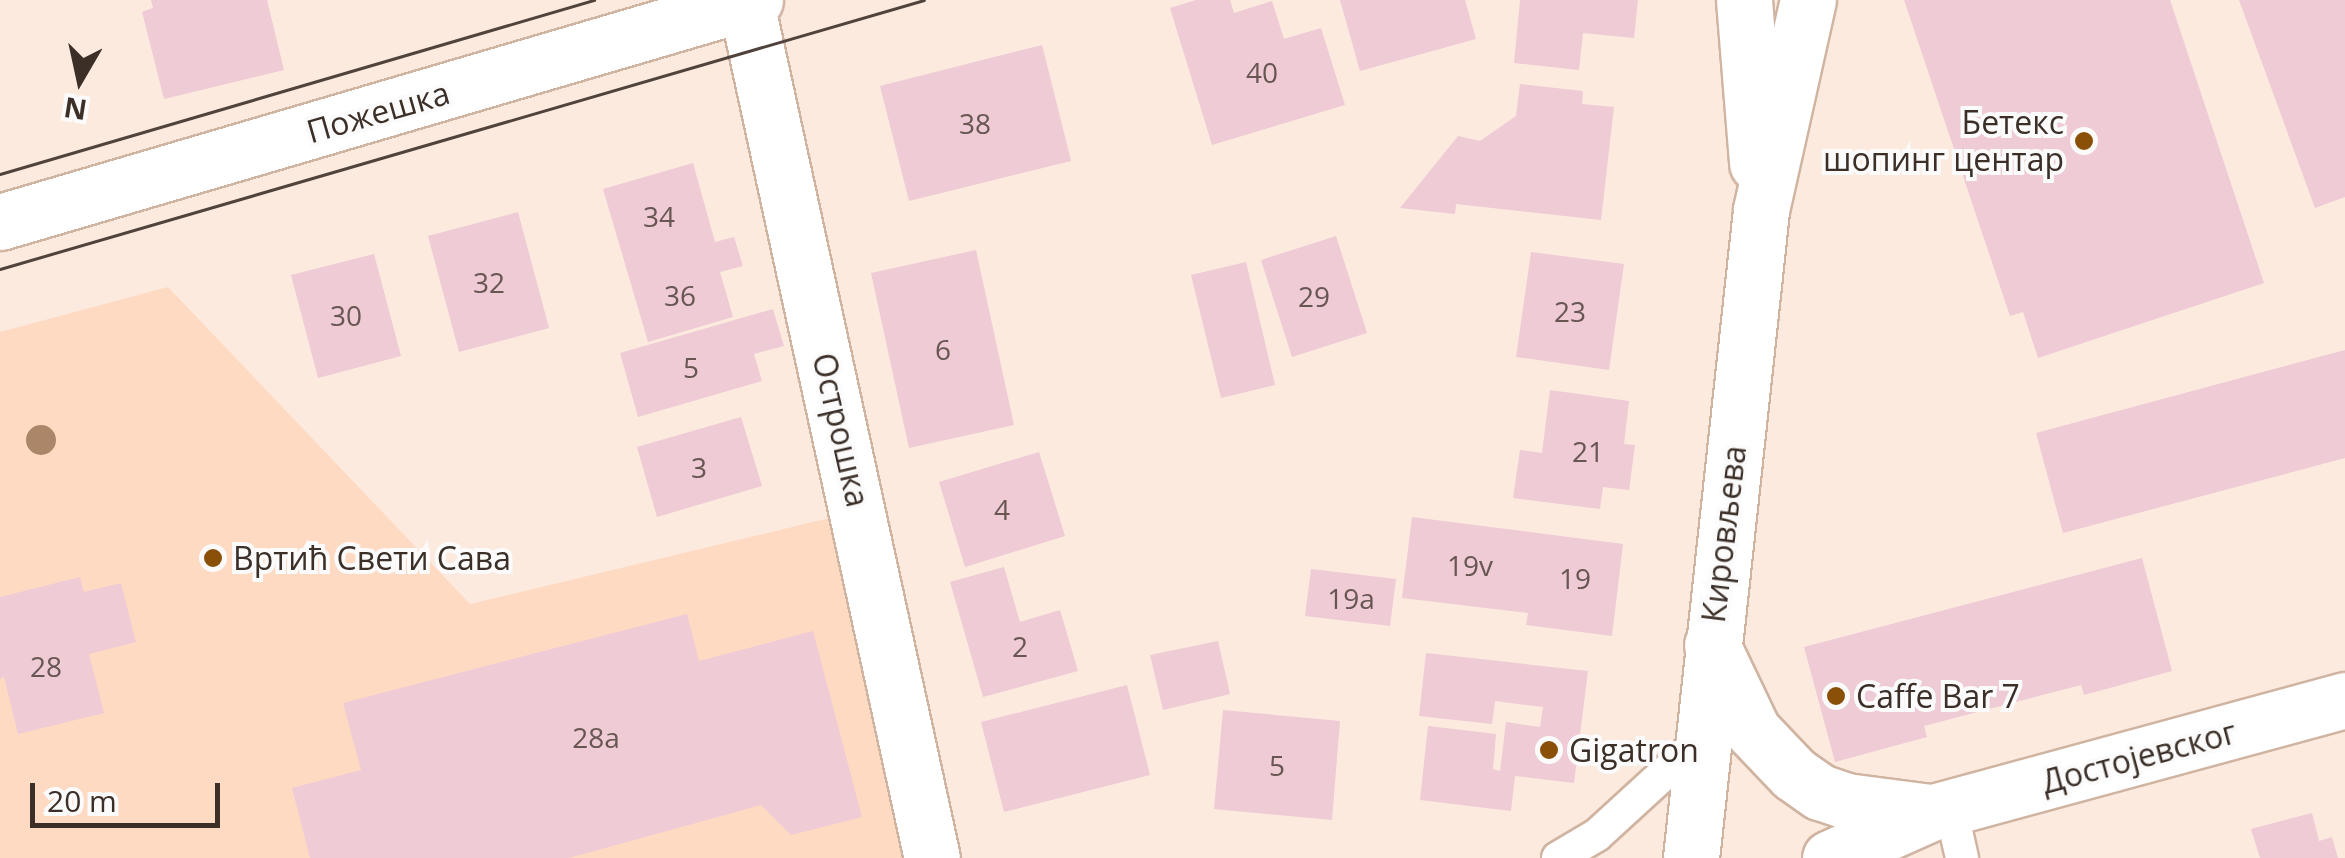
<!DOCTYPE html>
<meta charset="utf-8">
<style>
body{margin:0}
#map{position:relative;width:2345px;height:858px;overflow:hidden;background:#fceadf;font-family:"Open Sans",sans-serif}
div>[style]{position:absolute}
.built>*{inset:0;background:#ffdac3}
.building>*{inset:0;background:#eecbd5}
.roads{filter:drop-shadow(2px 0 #d0b4a2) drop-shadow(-2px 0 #d0b4a2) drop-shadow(0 2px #d0b4a2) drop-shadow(0 -2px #d0b4a2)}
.lane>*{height:32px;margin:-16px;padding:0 16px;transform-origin:16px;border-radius:16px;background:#fff}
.street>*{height:55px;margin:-27.5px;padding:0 27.5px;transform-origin:27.5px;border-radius:27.5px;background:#fff}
.secondary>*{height:55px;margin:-27.5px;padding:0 27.5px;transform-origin:27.5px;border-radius:27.5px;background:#fff}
.tram>*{height:2.5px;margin:-1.25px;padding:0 1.25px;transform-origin:1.25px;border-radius:1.25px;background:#50433c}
.trees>*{width:30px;height:30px;margin:-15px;border-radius:50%;background:#ac8669}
.dots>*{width:28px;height:28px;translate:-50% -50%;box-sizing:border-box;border:5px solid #fbfbfb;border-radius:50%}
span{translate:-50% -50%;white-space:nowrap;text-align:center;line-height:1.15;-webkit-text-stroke:8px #fbfbfb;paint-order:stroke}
.number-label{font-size:28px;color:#685653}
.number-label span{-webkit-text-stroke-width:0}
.street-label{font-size:32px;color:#3b2f28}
.poi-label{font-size:32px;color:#3b2f28}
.right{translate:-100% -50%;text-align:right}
.left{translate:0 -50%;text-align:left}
.north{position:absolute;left:30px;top:30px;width:100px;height:100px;-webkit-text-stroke:8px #fbfbfb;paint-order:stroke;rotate:189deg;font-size:28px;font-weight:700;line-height:40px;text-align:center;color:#3b2f28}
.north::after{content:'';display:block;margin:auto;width:35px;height:45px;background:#3b2f28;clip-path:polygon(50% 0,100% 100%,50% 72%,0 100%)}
.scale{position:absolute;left:30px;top:783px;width:190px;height:45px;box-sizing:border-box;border:5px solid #3b2f28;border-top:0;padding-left:12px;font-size:30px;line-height:35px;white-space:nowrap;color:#3b2f28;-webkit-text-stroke:8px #fbfbfb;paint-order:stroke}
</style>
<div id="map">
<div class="built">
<div style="clip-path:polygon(168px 287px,470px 604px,859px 511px,902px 858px,0 858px,0 332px)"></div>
</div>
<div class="building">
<div style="clip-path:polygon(151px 0,267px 0,284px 70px,164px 99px,142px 12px,153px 8px)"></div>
<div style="clip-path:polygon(1196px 0,1230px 0,1234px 13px,1272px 1px,1284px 39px,1321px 28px,1345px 105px,1212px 145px,1170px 8px)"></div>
<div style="clip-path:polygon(1340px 0,1465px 0,1476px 39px,1360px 71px)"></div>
<div style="clip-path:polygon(1520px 0,1638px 0,1634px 38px,1583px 33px,1579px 70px,1514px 63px)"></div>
<div style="clip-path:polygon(1904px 0,2170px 0,2264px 283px,2038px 358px,2023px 312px,2010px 316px)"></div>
<div style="clip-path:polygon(2239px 0,2345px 0,2345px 197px,2315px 208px)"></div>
<div style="clip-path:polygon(1042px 45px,1071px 161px,909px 201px,880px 86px)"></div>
<div style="clip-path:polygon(1520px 84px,1583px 91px,1582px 104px,1614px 107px,1601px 220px,1456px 204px,1455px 214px,1400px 208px,1458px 136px,1480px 141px,1516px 116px)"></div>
<div style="clip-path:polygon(693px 163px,715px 242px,734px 237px,743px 266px,720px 272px,733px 317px,648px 342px,603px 189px)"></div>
<div style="clip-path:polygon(518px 212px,549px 328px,459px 352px,428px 236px)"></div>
<div style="clip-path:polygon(1336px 236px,1367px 333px,1292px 357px,1261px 260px)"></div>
<div style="clip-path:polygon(976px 250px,1014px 425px,909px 448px,871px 273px)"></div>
<div style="clip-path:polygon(1531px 252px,1624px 264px,1609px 370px,1516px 357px)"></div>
<div style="clip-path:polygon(374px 254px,401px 356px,318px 378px,291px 275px)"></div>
<div style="clip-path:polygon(1246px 262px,1275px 385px,1221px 398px,1191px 275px)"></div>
<div style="clip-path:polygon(773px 309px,784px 346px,754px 354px,762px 381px,638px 417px,620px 353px)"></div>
<div style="clip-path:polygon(2345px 350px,2345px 458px,2063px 533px,2036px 433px)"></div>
<div style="clip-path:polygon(1550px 390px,1629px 401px,1624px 444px,1635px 445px,1629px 490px,1603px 487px,1600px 509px,1513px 498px,1520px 450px,1542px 453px)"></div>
<div style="clip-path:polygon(741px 417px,762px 486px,657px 517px,637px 447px)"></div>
<div style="clip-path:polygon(1039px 452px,1065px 536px,965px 567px,939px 482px)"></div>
<div style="clip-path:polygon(1412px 517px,1623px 544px,1612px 636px,1526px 625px,1528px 613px,1402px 598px)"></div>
<div style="clip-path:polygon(2142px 558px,2172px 671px,2084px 695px,2081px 685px,1924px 726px,1927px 737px,1835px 762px,1804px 647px)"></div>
<div style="clip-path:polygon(1004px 567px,1020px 622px,1060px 610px,1078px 671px,983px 697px,950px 582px)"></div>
<div style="clip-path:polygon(1311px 569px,1396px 579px,1390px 626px,1305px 616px)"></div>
<div style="clip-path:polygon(80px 577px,84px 592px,121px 583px,136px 642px,89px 654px,104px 713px,18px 734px,4px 677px,0 679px,0 597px)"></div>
<div style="clip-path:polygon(687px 614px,699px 661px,813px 631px,862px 817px,791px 835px,761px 805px,569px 858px,310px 858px,292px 788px,361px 770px,343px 703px)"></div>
<div style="clip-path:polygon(1218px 641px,1230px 694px,1163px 710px,1150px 655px)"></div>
<div style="clip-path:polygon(1426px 653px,1588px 671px,1574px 783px,1515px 776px,1511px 811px,1420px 800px,1428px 726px,1496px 734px,1493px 769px,1500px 771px,1506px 722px,1540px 727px,1543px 707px,1495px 701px,1492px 724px,1419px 716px)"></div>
<div style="clip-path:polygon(1127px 685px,1150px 775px,1004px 812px,981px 722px)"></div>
<div style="clip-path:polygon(1223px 710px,1340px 721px,1332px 820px,1214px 809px)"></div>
<div style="clip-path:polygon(2312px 813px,2319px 841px,2332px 837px,2338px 858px,2260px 858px,2251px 829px)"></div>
</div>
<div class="roads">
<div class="lane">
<div style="left:1951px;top:809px;width:50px;rotate:77.3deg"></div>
<div style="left:1558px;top:858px;width:45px;rotate:-30.5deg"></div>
<div style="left:1597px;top:835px;width:144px;rotate:-42.5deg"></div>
</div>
<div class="street">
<div style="left:746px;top:3px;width:875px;rotate:77.73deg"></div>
<div style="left:1712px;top:645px;width:95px;rotate:64.5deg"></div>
<div style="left:1753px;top:731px;width:59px;rotate:46.4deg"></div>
<div style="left:1794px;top:774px;width:32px;rotate:35deg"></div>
<div style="left:1820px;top:792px;width:28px;rotate:19deg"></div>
<div style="left:1846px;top:801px;width:85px;rotate:7.5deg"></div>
<div style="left:1830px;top:858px;width:113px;rotate:-24.1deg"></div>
<div style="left:1933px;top:812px;width:427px;rotate:-15.2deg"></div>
</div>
<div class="secondary">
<div style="left:1744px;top:0;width:164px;rotate:85.4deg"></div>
<div style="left:0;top:222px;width:787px;rotate:-16.39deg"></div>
<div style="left:1691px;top:858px;width:652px;rotate:-83.83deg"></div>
<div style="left:1761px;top:210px;width:215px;rotate:-77.4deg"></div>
</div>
</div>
<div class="tram">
<div style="left:0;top:174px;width:619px;rotate:-16.33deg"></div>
<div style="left:0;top:269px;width:962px;rotate:-16.23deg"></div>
</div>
<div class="trees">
<div style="left:41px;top:440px"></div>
</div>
<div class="dots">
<div style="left:2084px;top:141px;background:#8a5008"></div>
<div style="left:213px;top:558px;background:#8a5008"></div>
<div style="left:1836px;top:696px;background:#8a5008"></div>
<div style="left:1549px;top:750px;background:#8a5008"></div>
</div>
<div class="number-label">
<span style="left:1262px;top:72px">40</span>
<span style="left:975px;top:123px">38</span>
<span style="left:659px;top:216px">34</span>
<span style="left:489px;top:282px">32</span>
<span style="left:680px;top:295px">36</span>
<span style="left:1314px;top:296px">29</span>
<span style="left:1570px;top:311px">23</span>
<span style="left:346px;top:315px">30</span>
<span style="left:943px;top:349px">6</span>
<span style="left:691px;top:367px">5</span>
<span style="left:1588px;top:451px">21</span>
<span style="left:699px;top:467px">3</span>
<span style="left:1002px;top:509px">4</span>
<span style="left:1470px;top:565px">19v</span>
<span style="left:1575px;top:578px">19</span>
<span style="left:1351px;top:598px">19a</span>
<span style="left:1020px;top:646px">2</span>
<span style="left:46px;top:666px">28</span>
<span style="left:596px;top:737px">28a</span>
<span style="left:1277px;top:765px">5</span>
</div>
<div class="street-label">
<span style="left:378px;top:112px;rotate:-16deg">Пожешка</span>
<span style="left:841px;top:430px;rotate:77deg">Острошка</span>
<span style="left:1724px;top:534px;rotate:-83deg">Кировљева</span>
<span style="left:2139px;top:757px;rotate:-15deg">Достојевског</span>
</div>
<div class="poi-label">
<span class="right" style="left:2064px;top:141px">Бетекс<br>шопинг центар</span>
<span class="left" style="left:233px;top:558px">Вртић Свети Сава</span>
<span class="left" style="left:1856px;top:696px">Caffe Bar 7</span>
<span class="left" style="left:1569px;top:750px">Gigatron</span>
</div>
<div class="north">N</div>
<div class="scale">20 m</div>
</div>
